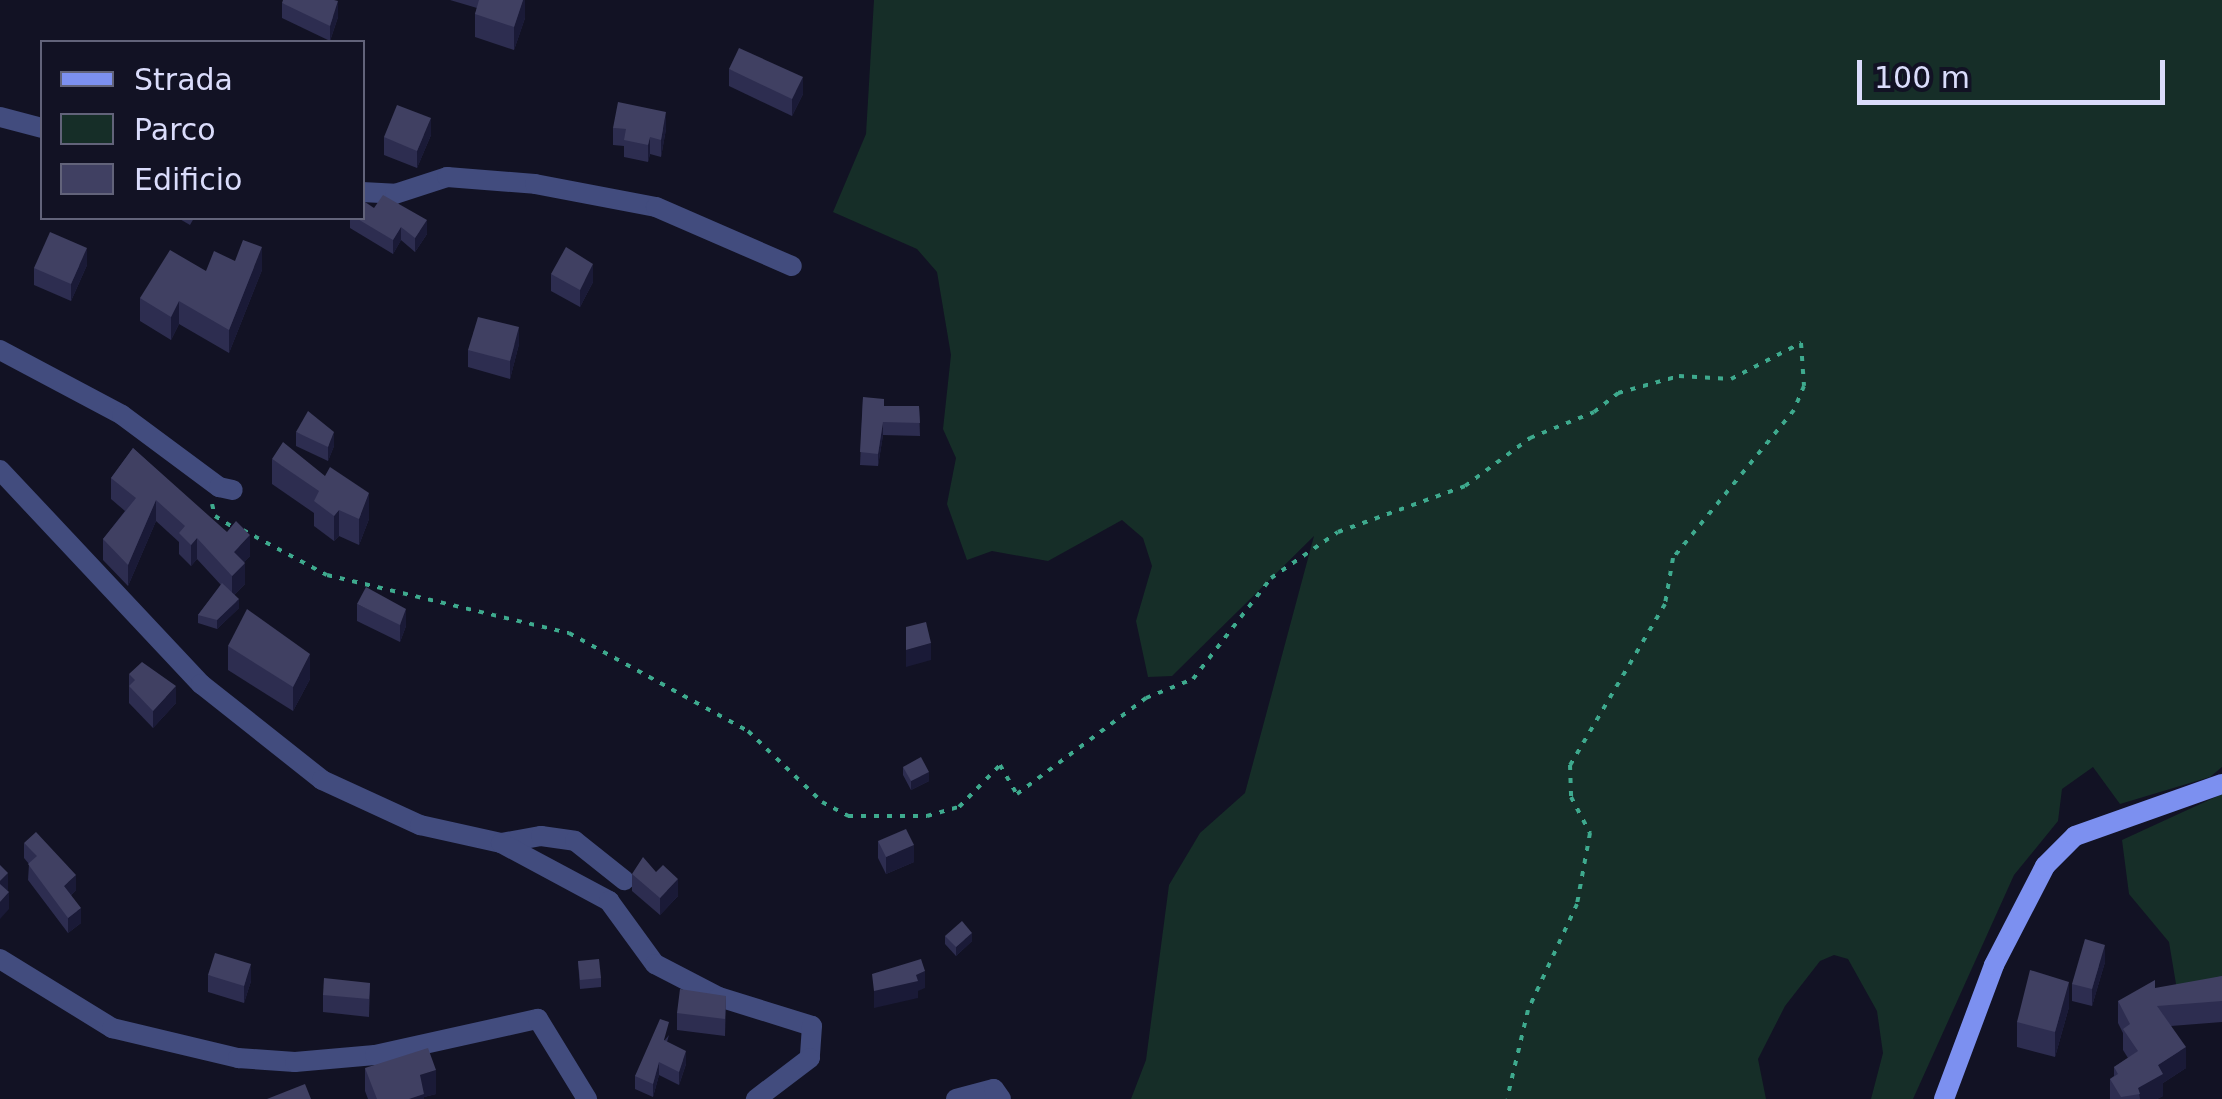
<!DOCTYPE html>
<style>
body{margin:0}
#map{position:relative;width:2222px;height:1099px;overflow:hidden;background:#121224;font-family:"DejaVu Sans",sans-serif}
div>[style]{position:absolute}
.green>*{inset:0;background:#162e28}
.path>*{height:4px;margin-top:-2px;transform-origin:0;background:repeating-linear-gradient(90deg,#3eaa8e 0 5px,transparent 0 13px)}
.street>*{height:20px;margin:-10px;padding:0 10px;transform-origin:10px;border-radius:10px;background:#424c7e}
.secondary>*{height:20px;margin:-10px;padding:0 10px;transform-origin:10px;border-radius:10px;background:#7c90f0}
.wall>*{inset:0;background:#2d2d50}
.shaded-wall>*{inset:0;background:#1a1a37}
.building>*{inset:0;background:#404062}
span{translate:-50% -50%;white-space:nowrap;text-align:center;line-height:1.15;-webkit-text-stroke:8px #121224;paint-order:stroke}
.legend{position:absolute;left:40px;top:40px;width:325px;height:180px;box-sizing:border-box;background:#121224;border:2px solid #62637a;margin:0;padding:12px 18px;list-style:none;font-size:30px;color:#dadcfb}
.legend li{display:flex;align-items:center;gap:20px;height:50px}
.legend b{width:50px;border:2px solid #62637a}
.scale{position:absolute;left:1857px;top:60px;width:308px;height:45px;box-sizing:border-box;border:5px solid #dadcfb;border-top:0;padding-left:12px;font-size:30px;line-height:35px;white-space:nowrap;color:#dadcfb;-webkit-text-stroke:8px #121224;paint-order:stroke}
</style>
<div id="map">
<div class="green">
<div style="clip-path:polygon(874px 0,2222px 0,2222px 767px,2210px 777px,2120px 804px,2093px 767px,2062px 789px,2058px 821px,2014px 875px,1913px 1099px,1871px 1099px,1883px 1053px,1877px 1011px,1848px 959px,1834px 955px,1820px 961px,1785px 1006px,1758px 1059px,1766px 1099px,1131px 1099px,1146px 1060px,1169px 885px,1200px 833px,1245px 793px,1314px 536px,1172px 676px,1148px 677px,1136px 621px,1152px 566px,1143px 538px,1122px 520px,1048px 561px,992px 551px,967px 560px,947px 504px,956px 458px,943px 429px,951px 355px,937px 272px,917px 249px,833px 212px,866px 134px)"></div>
<div style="clip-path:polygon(2222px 794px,2222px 978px,2177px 990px,2169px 942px,2129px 894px,2122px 840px)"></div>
</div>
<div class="path">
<div style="left:212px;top:504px;width:12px;rotate:76deg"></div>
<div style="left:215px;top:516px;width:22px;rotate:32deg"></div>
<div style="left:243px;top:530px;width:95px;rotate:28.2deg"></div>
<div style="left:327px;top:575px;width:249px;rotate:13.5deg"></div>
<div style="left:569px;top:633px;width:204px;rotate:28.7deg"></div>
<div style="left:748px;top:731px;width:103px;rotate:43.8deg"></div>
<div style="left:822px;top:802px;width:30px;rotate:28deg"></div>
<div style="left:848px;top:816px;width:79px"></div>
<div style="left:927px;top:816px;width:33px;rotate:-16deg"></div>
<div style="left:959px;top:807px;width:59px;rotate:-45.7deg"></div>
<div style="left:1000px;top:765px;width:34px;rotate:60deg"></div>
<div style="left:1017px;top:794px;width:161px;rotate:-36.7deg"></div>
<div style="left:1146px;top:698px;width:51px;rotate:-22deg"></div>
<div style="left:1193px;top:679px;width:128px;rotate:-52.3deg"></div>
<div style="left:1271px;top:578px;width:81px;rotate:-34.5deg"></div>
<div style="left:1338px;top:532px;width:135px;rotate:-19.9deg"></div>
<div style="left:1465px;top:486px;width:81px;rotate:-36.4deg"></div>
<div style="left:1530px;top:438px;width:69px;rotate:-22.1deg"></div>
<div style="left:1594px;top:412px;width:31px;rotate:-38deg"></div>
<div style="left:1618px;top:393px;width:63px;rotate:-15.6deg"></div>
<div style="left:1679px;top:376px;width:52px;rotate:3.3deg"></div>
<div style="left:1731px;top:379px;width:79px;rotate:-27.2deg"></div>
<div style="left:1801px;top:343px;width:43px;rotate:86deg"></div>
<div style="left:1804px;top:386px;width:26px;rotate:113deg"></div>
<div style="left:1794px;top:410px;width:191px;rotate:129.3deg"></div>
<div style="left:1673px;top:558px;width:47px;rotate:99.9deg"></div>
<div style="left:1665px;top:604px;width:187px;rotate:120.5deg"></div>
<div style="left:1570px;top:765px;width:32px;rotate:88deg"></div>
<div style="left:1571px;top:797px;width:41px;rotate:62.2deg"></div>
<div style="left:1590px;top:833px;width:72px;rotate:100.4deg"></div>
<div style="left:1577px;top:904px;width:117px;rotate:114.8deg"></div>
<div style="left:1528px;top:1010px;width:91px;rotate:103.3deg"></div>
</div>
<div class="street">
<div style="left:0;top:117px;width:43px;rotate:14.7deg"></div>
<div style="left:362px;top:192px;width:33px;rotate:3deg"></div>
<div style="left:395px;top:194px;width:55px;rotate:-18.1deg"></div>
<div style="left:447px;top:177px;width:88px;rotate:4.5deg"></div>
<div style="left:535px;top:184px;width:123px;rotate:10.8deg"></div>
<div style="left:656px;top:207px;width:148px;rotate:23.5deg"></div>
<div style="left:0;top:350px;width:138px;rotate:28deg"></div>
<div style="left:122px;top:415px;width:121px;rotate:36.6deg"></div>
<div style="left:219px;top:487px;width:14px;rotate:12deg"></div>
<div style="left:0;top:470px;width:294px;rotate:46.8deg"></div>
<div style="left:201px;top:684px;width:154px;rotate:38.4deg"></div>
<div style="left:322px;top:780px;width:108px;rotate:24.7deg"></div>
<div style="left:420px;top:825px;width:83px;rotate:12.5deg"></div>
<div style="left:501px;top:843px;width:41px;rotate:-9.9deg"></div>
<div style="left:541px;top:836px;width:34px;rotate:8deg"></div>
<div style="left:575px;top:841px;width:63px;rotate:38.5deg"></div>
<div style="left:501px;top:843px;width:123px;rotate:28.2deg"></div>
<div style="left:609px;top:901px;width:78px;rotate:53.9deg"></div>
<div style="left:655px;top:964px;width:72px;rotate:27.3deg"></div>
<div style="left:719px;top:997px;width:97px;rotate:17.3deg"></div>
<div style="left:812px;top:1026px;width:32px;rotate:94deg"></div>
<div style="left:810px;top:1058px;width:68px;rotate:142.8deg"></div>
<div style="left:0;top:959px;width:132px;rotate:31.6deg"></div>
<div style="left:112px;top:1028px;width:130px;rotate:13.4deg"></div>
<div style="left:238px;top:1058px;width:57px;rotate:4deg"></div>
<div style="left:295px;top:1062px;width:80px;rotate:-5deg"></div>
<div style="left:375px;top:1055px;width:167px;rotate:-12.5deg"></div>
<div style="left:538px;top:1019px;width:94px;rotate:58.5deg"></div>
<div style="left:956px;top:1099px;width:39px;rotate:-15deg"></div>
<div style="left:994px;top:1089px;width:12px;rotate:55deg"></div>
</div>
<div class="secondary">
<div style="left:1944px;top:1099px;width:143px;rotate:-69.5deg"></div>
<div style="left:1994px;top:965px;width:111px;rotate:-62.7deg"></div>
<div style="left:2045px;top:866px;width:42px;rotate:-45deg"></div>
<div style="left:2075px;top:836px;width:156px;rotate:-19.5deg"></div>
</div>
<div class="wall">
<div style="clip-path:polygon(450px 0,525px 0,525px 18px,514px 50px,475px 37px,475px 14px,477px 8px)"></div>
<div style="clip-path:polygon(282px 3px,338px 17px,330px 41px,282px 18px)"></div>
<div style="clip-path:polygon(729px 69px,803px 94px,792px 116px,729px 86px)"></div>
<div style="clip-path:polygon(613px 128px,666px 129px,661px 157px,650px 154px,648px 162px,624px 157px,624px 146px,613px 145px)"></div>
<div style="clip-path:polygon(431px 135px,417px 168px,384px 155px,384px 137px)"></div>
<div style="clip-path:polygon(374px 208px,427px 234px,415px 252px,401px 240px,393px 254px,350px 228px,350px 218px,362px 218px)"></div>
<div style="clip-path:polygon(178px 218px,194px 218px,190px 225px)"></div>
<div style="clip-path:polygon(235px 261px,262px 270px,229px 353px,179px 324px,171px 340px,140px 321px,140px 298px,206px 271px)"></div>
<div style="clip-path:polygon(87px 265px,71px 301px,34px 285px,34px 268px)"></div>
<div style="clip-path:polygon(551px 274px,593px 282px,580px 307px,551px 291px)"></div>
<div style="clip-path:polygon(519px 344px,510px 379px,468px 367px,468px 350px)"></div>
<div style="clip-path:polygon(863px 397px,884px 406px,919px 406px,920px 436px,883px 435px,878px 466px,860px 465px)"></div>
<div style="clip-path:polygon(296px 432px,334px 446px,328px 461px,296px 446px)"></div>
<div style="clip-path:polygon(133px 448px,250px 556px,244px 562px,245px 584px,234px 595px,239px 608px,217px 629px,198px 623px,198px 615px,221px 585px,197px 559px,191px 566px,179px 554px,179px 542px,156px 521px,128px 586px,103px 560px,103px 539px,125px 511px,111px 499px,111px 478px)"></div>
<div style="clip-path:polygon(272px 459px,369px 519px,359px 545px,339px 536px,334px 541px,314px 526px,314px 513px,272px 484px)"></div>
<div style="clip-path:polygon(357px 604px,406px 626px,400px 642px,357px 621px)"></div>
<div style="clip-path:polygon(228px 646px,310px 679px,293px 711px,228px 670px)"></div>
<div style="clip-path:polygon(129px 674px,176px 703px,153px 728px,129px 703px)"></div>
<div style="clip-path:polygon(903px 767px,929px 781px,911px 790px,903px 775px)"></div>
<div style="clip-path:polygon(878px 841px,914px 862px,886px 874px,878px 858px)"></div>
<div style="clip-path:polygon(24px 843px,76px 890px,71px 895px,81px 923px,68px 933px,28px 880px,29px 864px,24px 858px)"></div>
<div style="clip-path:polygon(632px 874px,678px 896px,660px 915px,632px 891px)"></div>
<div style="clip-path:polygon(945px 936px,972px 941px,956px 956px,945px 944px)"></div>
<div style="clip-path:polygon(578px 961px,601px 978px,601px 987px,580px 989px)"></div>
<div style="clip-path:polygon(2105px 962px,2092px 1006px,2072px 1001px,2072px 984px)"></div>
<div style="clip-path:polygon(208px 975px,251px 981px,244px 1003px,208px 992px)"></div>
<div style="clip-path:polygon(2222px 976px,2222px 1022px,2171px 1026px,2186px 1068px,2163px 1083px,2163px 1096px,2157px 1099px,2110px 1099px,2110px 1079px,2114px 1076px,2114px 1067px,2128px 1058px,2123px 1050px,2123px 1033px,2118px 1023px,2118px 1001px)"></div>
<div style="clip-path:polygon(370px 983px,369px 1017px,323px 1012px,323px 995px)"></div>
<div style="clip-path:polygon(726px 996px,725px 1036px,677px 1030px,677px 1013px)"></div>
<div style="clip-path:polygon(2069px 1007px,2055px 1057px,2017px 1047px,2017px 1022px)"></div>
<div style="clip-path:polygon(669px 1035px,667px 1042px,686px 1064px,679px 1085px,659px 1075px,653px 1097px,635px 1089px,635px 1076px)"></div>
<div style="clip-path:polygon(365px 1068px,436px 1094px,424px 1097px,424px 1099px,368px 1099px,365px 1091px)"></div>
</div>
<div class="shaded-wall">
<div style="clip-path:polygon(523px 0,525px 0,525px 18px,514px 50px,514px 27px)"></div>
<div style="clip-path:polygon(338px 1px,338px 17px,330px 41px,330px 26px)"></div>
<div style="clip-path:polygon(803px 77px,803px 94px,792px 116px,792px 99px)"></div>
<div style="clip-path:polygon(666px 112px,666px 129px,661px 157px,661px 140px)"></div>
<div style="clip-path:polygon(431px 118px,431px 135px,417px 168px,417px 151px)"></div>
<div style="clip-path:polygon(650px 137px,650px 154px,648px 162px,648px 145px)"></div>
<div style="clip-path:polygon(427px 220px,427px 234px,415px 252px,415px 238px)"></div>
<div style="clip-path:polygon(401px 227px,401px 240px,393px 254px,393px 240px)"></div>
<div style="clip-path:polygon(262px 247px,262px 270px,229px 353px,229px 330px)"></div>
<div style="clip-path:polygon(87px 248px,87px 265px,71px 301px,71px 284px)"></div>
<div style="clip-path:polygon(593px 264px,593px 282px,580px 307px,580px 290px)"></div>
<div style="clip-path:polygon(179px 301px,179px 324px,171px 340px,171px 317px)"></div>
<div style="clip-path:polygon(519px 327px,519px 344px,510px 379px,510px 361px)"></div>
<div style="clip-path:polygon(883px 422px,883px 435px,878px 466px,878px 454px)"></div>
<div style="clip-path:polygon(334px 432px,334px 446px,328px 461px,328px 447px)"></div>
<div style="clip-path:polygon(369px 493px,369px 519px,359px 545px,359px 519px)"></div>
<div style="clip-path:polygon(156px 500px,156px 521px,128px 586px,128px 565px)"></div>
<div style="clip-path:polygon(339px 510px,339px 536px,334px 541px,334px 516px)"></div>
<div style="clip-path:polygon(250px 535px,250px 556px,234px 573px,234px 552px)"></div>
<div style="clip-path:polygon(197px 538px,197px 559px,191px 566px,191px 545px)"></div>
<div style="clip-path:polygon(245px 563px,245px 584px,232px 597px,232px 576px)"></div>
<div style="clip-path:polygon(239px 599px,239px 608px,217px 629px,217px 620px)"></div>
<div style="clip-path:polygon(406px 609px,406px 626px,400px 642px,400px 625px)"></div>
<div style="clip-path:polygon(931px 643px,931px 660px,906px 667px,906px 650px)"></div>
<div style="clip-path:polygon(310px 654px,310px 679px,293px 711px,293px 687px)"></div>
<div style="clip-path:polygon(176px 686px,176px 703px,153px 728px,153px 711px)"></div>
<div style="clip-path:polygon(929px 772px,929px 781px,911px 790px,911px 781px)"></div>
<div style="clip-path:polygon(914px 845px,914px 862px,886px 874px,886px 857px)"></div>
<div style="clip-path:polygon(8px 873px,8px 890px,0 898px,0 881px)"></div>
<div style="clip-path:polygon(76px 875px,76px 890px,64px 901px,64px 886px)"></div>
<div style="clip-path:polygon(678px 879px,678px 896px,660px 915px,660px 898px)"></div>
<div style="clip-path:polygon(9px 892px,9px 909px,0 919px,0 902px)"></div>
<div style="clip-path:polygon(81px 908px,81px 923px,68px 933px,68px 918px)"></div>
<div style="clip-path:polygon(972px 933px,972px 941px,956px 956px,956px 947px)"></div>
<div style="clip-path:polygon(2105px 945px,2105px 962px,2092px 1006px,2092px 989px)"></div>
<div style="clip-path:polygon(251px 964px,251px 981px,244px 1003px,244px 986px)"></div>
<div style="clip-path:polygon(925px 971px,925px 988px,918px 991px,918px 998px,874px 1008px,874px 991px)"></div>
<div style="clip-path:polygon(2069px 982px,2069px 1007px,2055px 1057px,2055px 1032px)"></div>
<div style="clip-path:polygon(2186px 1047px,2186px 1068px,2163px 1083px,2163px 1096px,2157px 1099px,2140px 1099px,2138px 1088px,2158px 1065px)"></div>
<div style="clip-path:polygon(686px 1051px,686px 1064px,679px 1085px,679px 1072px)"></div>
<div style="clip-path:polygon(659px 1062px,659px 1075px,653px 1097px,653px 1084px)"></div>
<div style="clip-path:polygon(436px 1070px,436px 1094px,424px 1097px,424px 1099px,409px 1099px,420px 1075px)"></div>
</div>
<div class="building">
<div style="clip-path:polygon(283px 0,334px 0,338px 1px,330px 26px,282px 3px)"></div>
<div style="clip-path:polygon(479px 0,523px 0,514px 27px,475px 14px)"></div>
<div style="clip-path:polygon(739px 48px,803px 77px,792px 99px,729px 69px)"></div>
<div style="clip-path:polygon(618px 102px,666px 112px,661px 140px,650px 137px,648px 145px,624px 140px,626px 129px,613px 128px)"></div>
<div style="clip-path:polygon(397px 105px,431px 118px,417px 151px,384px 137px)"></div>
<div style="clip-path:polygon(383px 195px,427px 220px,415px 238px,401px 227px,393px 240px,356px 218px,362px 218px,362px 200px,374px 208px)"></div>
<div style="clip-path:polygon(50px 232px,87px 248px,71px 284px,34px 268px)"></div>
<div style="clip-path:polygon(243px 240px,262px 247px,229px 330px,179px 301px,171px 317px,140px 298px,170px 250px,206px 271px,214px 251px,235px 261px)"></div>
<div style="clip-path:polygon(566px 247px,593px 264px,580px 290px,551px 274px)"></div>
<div style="clip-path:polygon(478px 317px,519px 327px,510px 361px,468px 350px)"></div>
<div style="clip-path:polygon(863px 397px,884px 399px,884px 406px,919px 406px,920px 423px,883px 422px,878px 454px,860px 452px)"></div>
<div style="clip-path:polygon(308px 411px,334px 432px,328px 447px,296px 432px)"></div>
<div style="clip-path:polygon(283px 442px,325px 476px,330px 467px,369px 493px,359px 519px,339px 510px,334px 516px,314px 501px,319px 491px,272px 459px)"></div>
<div style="clip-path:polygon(133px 448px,227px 532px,236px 521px,250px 535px,234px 552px,245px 563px,232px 576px,197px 538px,191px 545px,179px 533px,185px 526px,156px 500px,128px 565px,103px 539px,136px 498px,111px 478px)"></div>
<div style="clip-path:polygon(222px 583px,239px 599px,217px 620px,198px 615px)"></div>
<div style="clip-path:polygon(366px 587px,406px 609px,400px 625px,357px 604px)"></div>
<div style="clip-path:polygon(247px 609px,310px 654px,293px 687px,228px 646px)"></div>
<div style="clip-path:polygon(926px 622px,931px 643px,906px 650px,906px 627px)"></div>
<div style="clip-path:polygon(142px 662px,176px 686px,153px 711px,129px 686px,135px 680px,129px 674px)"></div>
<div style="clip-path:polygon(921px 757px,929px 772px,911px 781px,903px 767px)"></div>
<div style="clip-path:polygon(906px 829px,914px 845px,886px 857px,878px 841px)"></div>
<div style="clip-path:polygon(36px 832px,76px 875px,64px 886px,81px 908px,68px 918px,28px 864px,37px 856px,24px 843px)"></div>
<div style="clip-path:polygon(643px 857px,656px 872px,663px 865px,678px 879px,660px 898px,632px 874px)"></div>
<div style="clip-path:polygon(0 865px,8px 873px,0 881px)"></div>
<div style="clip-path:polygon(0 884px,9px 892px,0 902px)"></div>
<div style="clip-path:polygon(962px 921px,972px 933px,956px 947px,945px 936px)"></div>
<div style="clip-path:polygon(2085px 939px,2105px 945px,2092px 989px,2072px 984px)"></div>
<div style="clip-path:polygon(215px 953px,251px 964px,244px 986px,208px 975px)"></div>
<div style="clip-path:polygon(599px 959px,601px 978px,580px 980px,578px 961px)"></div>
<div style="clip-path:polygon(921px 959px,925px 971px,916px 975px,918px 981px,874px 991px,872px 974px)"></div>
<div style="clip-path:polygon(2030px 970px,2069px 982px,2055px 1032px,2017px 1022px)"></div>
<div style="clip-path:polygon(2222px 976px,2222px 1001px,2157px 1006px,2186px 1047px,2158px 1065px,2163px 1074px,2138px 1088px,2140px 1094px,2121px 1097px,2110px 1079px,2118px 1074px,2114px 1067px,2138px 1051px,2123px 1029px,2130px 1024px,2118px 1001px,2155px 980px,2155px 988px)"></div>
<div style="clip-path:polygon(324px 978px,370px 983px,369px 999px,323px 995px)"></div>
<div style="clip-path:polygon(680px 989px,726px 996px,725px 1019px,677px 1013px)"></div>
<div style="clip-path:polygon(660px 1019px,669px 1022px,664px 1040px,686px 1051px,679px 1072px,659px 1062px,653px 1084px,635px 1076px)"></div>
<div style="clip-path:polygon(428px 1048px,436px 1070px,420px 1075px,424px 1094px,409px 1099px,377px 1099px,365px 1068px)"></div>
<div style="clip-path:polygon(305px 1084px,311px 1099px,267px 1099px)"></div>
</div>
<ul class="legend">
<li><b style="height:12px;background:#7c90f0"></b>Strada</li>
<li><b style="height:28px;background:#162e28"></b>Parco</li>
<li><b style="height:28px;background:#404062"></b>Edificio</li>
</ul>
<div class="scale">100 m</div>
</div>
